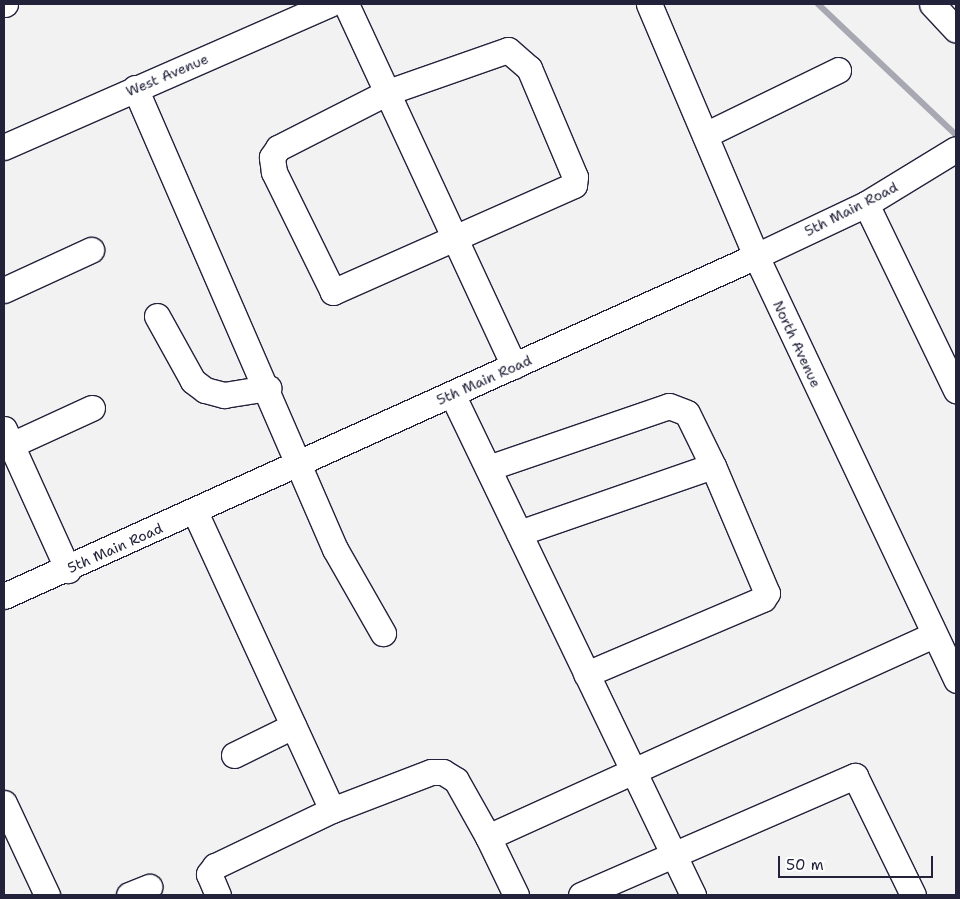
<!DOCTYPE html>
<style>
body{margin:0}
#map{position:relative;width:960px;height:899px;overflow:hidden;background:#f2f2f3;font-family:"Shantell Sans",sans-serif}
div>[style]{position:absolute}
.stream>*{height:6px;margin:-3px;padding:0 3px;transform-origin:3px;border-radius:3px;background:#a8a8b2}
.roads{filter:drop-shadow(1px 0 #22223b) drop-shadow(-1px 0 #22223b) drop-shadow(0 1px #22223b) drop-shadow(0 -1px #22223b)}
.minor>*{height:25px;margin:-12.5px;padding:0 12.5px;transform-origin:12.5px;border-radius:12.5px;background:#fff}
span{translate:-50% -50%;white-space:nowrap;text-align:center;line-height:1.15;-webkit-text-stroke:4px #fff;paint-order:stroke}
.street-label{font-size:14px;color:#22223b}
.frame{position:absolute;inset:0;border:5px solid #22223b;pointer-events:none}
.scale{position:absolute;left:778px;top:856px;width:155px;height:22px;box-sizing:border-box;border:2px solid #22223b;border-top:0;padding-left:6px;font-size:15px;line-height:18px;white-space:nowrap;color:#22223b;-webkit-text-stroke:4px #fff;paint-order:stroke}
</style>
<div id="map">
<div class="stream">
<div style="left:818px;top:4px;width:190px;rotate:43.5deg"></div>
</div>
<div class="roads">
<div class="minor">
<div style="left:4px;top:4px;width:1px"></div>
<div style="left:346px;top:4px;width:399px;rotate:65.1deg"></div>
<div style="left:649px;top:4px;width:274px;rotate:67deg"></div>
<div style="left:756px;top:256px;width:469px;rotate:64.7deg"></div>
<div style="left:932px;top:4px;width:35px;rotate:47deg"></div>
<div style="left:508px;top:50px;width:28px;rotate:41deg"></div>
<div style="left:529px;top:68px;width:118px;rotate:67.1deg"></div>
<div style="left:575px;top:177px;width:8px;rotate:97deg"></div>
<div style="left:574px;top:185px;width:264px;rotate:156.1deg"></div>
<div style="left:333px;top:292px;width:134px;rotate:-116.2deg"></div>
<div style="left:274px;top:172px;width:15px;rotate:-98deg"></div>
<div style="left:272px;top:157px;width:11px;rotate:-56deg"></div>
<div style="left:278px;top:148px;width:123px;rotate:-27deg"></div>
<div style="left:388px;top:92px;width:127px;rotate:-19.3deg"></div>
<div style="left:135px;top:88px;width:503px;rotate:66.55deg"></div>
<div style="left:335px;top:549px;width:97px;rotate:60.3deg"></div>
<div style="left:705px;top:135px;width:148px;rotate:-26deg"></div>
<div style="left:4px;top:147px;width:356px;rotate:-23.7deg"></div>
<div style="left:866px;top:204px;width:207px;rotate:64.2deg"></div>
<div style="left:4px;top:290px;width:96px;rotate:-24.7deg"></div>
<div style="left:157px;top:316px;width:74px;rotate:61deg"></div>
<div style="left:193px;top:381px;width:15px;rotate:37deg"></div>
<div style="left:205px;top:390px;width:20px;rotate:15deg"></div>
<div style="left:224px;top:395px;width:45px;rotate:-9deg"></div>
<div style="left:452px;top:394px;width:556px;rotate:64.31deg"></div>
<div style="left:4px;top:429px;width:155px;rotate:65.6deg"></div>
<div style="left:11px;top:445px;width:89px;rotate:-24.6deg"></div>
<div style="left:488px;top:468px;width:191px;rotate:-18.9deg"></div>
<div style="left:669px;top:406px;width:19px;rotate:21deg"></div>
<div style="left:687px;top:413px;width:59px;rotate:63.9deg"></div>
<div style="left:713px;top:466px;width:138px;rotate:67deg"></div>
<div style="left:767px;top:593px;width:7px;rotate:124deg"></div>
<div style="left:763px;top:599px;width:192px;rotate:157deg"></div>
<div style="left:195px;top:512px;width:328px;rotate:65.3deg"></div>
<div style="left:332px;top:810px;width:130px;rotate:154.4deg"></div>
<div style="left:215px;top:866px;width:10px;rotate:127deg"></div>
<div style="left:209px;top:874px;width:23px;rotate:67deg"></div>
<div style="left:519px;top:533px;width:205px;rotate:-19.1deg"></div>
<div style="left:4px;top:596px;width:825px;rotate:-24.33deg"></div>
<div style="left:756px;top:256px;width:122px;rotate:-25.3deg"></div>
<div style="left:866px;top:204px;width:105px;rotate:-31.4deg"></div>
<div style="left:234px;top:755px;width:66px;rotate:-26.2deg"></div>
<div style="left:4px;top:803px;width:102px;rotate:64.9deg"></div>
<div style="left:332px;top:810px;width:106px;rotate:-21deg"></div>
<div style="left:431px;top:772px;width:12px"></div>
<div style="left:443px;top:772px;width:15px;rotate:32deg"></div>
<div style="left:456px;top:780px;width:65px;rotate:60.7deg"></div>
<div style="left:129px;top:895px;width:22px;rotate:-22deg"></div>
<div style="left:516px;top:895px;width:64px;rotate:-115.8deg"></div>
<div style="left:488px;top:837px;width:489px;rotate:-24.4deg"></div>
<div style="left:581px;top:895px;width:299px;rotate:-23.5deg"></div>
<div style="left:855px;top:776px;width:132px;rotate:64deg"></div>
</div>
</div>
<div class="street-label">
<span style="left:167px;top:75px;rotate:-23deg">West Avenue</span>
<span style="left:851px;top:209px;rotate:-27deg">5th Main Road</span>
<span style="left:797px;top:344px;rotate:65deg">North Avenue</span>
<span style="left:484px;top:380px;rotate:-24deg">5th Main Road</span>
<span style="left:115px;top:548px;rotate:-24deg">5th Main Road</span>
</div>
<div class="frame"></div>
<div class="scale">50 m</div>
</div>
